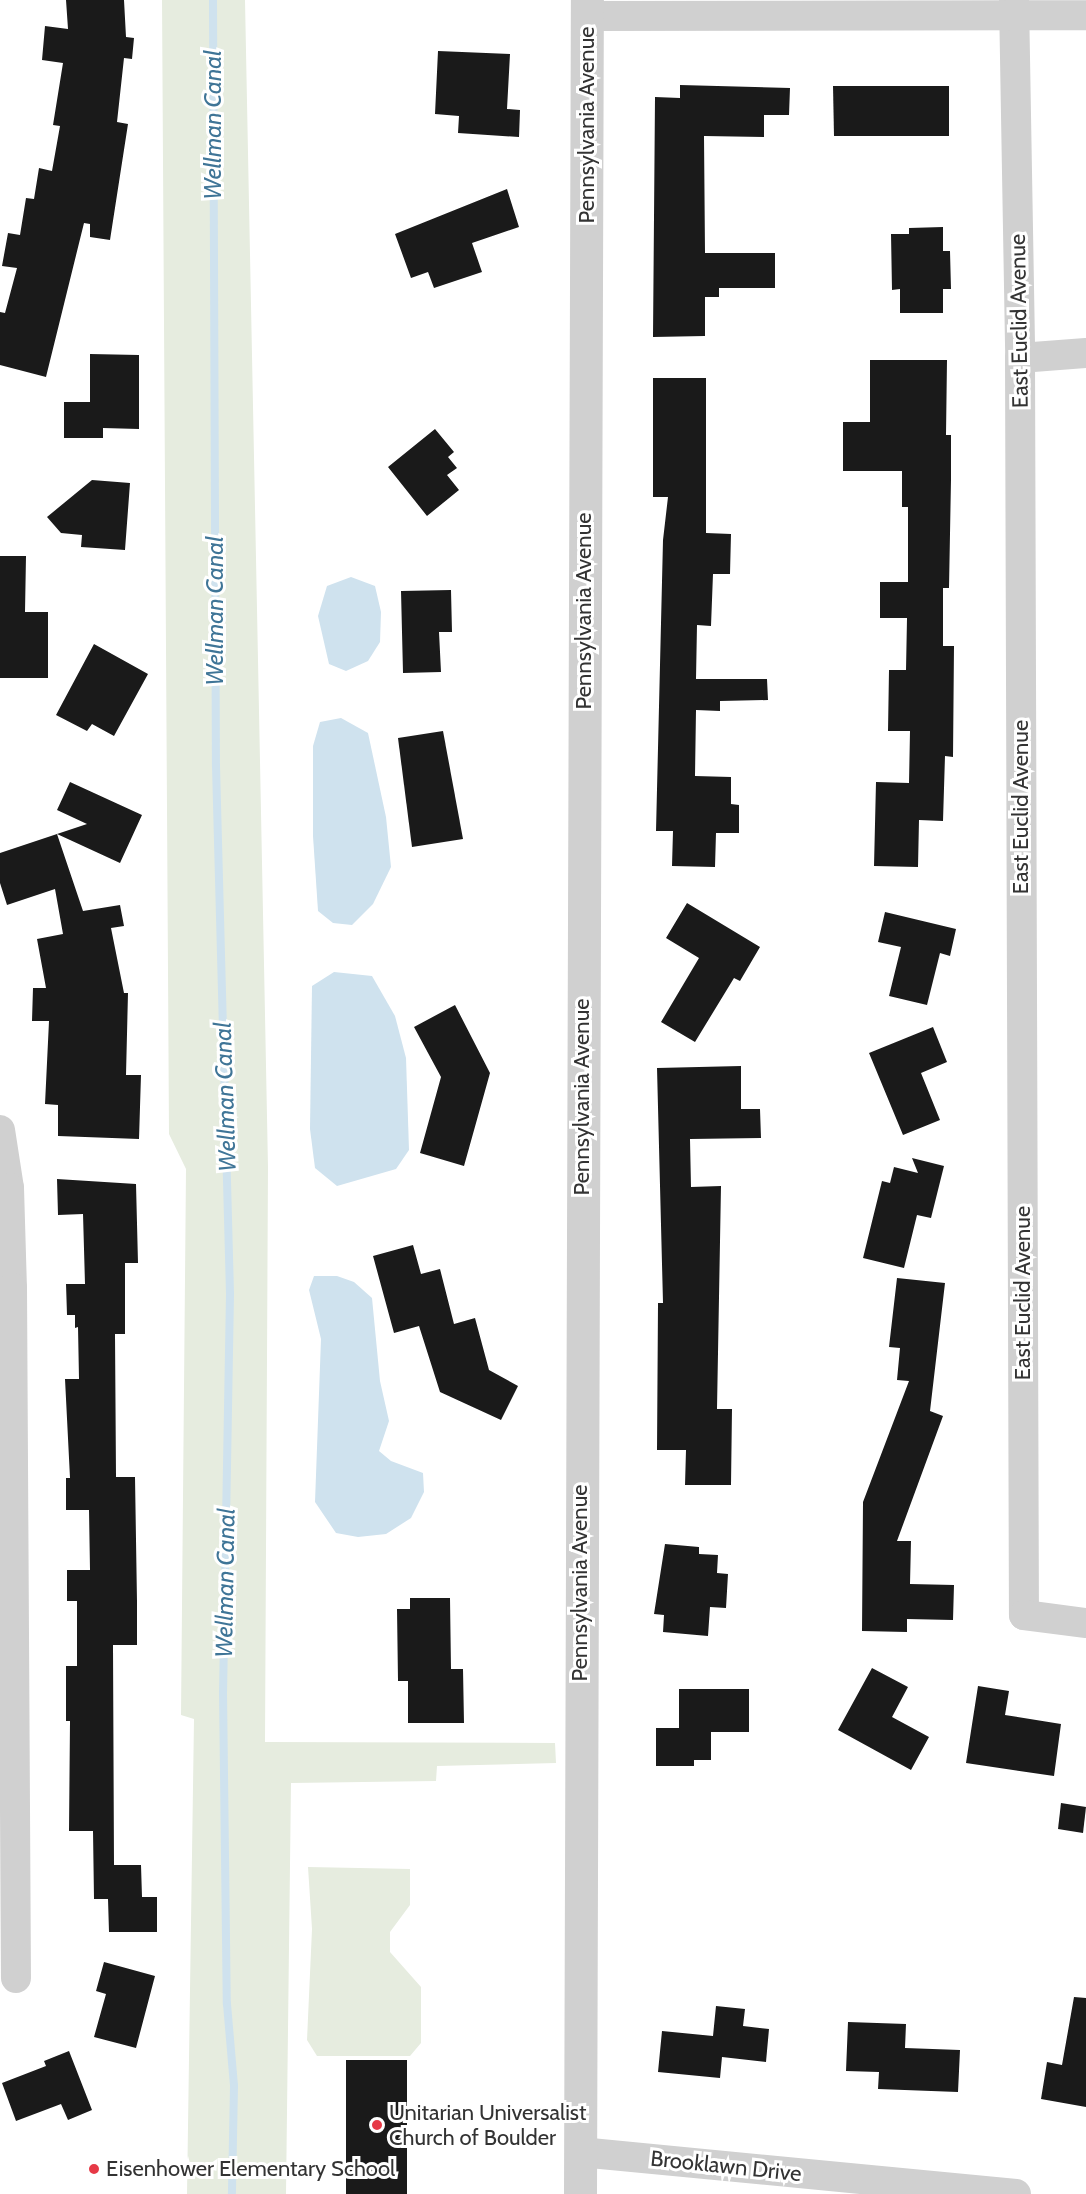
<!DOCTYPE html>
<style>
body{margin:0}
#map{position:relative;width:1086px;height:2194px;overflow:hidden;background:#fff;font-family:Cabin,sans-serif}
div>[style]{position:absolute}
.green>*{inset:0;background:#e6ecdf}
.water>*{inset:0;background:#cfe2ee}
.stream>*{height:8px;margin:-4px;padding:0 4px;transform-origin:4px;border-radius:4px;background:#cfe2ee}
.building>*{inset:0;background:#1a1a1a}
.minor>*{height:30px;margin:-15px;padding:0 15px;transform-origin:15px;border-radius:15px;background:#d0d0d0}
.tertiary>*{height:33px;margin:-16.5px;padding:0 16.5px;transform-origin:16.5px;border-radius:16.5px;background:#d0d0d0}
.dots>*{width:16px;height:16px;translate:-50% -50%;box-sizing:border-box;border:3px solid #fff;border-radius:50%}
span{translate:-50% -50%;white-space:nowrap;text-align:center;line-height:1.15;-webkit-text-stroke:6px #fff;paint-order:stroke}
.street-label{font-size:22px;color:#333}
.poi-label{font-size:22px;color:#333}
.left{translate:0 -50%;text-align:left}
.water-label{font-size:24px;color:#3f7597;font-style:italic}
</style>
<div id="map">
<div class="green">
<div style="clip-path:polygon(162px 0,245px 0,268px 1167px,265px 1742px,555px 1743px,556px 1763px,437px 1766px,436px 1781px,291px 1783px,286px 2194px,187px 2194px,194px 1719px,181px 1715px,186px 1169px,169px 1134px)"></div>
<div style="clip-path:polygon(308px 1867px,410px 1869px,410px 1905px,390px 1932px,390px 1952px,421px 1987px,421px 2043px,410px 2056px,317px 2056px,307px 2040px,312px 1929px)"></div>
</div>
<div class="water">
<div style="clip-path:polygon(351px 577px,375px 586px,381px 612px,380px 642px,368px 661px,346px 671px,329px 664px,318px 616px,327px 586px)"></div>
<div style="clip-path:polygon(341px 718px,368px 733px,386px 817px,391px 867px,373px 904px,352px 925px,333px 923px,318px 911px,313px 836px,313px 746px,320px 722px)"></div>
<div style="clip-path:polygon(334px 972px,372px 976px,395px 1016px,406px 1058px,409px 1150px,396px 1169px,337px 1186px,315px 1168px,310px 1129px,312px 986px)"></div>
<div style="clip-path:polygon(314px 1276px,337px 1276px,354px 1282px,372px 1298px,380px 1381px,389px 1421px,379px 1451px,391px 1461px,423px 1473px,424px 1492px,411px 1518px,386px 1534px,358px 1537px,336px 1533px,315px 1502px,321px 1339px,309px 1290px)"></div>
</div>
<div class="stream">
<div style="left:213px;top:0;width:766px;rotate:89.78deg"></div>
<div style="left:216px;top:766px;width:528px;rotate:88.48deg"></div>
<div style="left:230px;top:1294px;width:398px;rotate:91deg"></div>
<div style="left:223px;top:1692px;width:312px;rotate:89.3deg"></div>
<div style="left:227px;top:2004px;width:82px;rotate:85.1deg"></div>
<div style="left:234px;top:2086px;width:108px;rotate:91.1deg"></div>
</div>
<div class="building">
<div style="clip-path:polygon(66px 0,124px 0,126px 37px,134px 38px,132px 59px,124px 58px,117px 122px,128px 124px,110px 240px,90px 237px,90px 224px,84px 223px,46px 377px,0 365px,0 312px,5px 313px,17px 268px,2px 266px,8px 233px,20px 235px,26px 198px,34px 199px,39px 168px,52px 171px,60px 126px,53px 125px,63px 63px,42px 60px,45px 26px,68px 29px)"></div>
<div style="clip-path:polygon(438px 51px,510px 54px,507px 109px,520px 110px,519px 137px,458px 133px,459px 116px,435px 114px)"></div>
<div style="clip-path:polygon(680px 85px,790px 88px,789px 115px,764px 115px,764px 137px,704px 136px,705px 253px,775px 253px,775px 288px,719px 288px,719px 297px,705px 297px,705px 336px,653px 337px,655px 97px,680px 98px)"></div>
<div style="clip-path:polygon(833px 86px,949px 86px,949px 136px,834px 136px)"></div>
<div style="clip-path:polygon(507px 189px,519px 227px,472px 243px,482px 272px,434px 288px,428px 272px,411px 278px,395px 234px)"></div>
<div style="clip-path:polygon(943px 227px,943px 251px,950px 251px,951px 289px,943px 289px,943px 313px,900px 313px,900px 289px,892px 290px,891px 234px,909px 234px,909px 228px)"></div>
<div style="clip-path:polygon(90px 354px,139px 355px,139px 429px,103px 428px,103px 438px,64px 438px,64px 402px,90px 402px)"></div>
<div style="clip-path:polygon(870px 360px,947px 360px,946px 435px,951px 435px,951px 480px,949px 588px,943px 588px,943px 646px,954px 646px,953px 757px,945px 756px,943px 821px,919px 820px,918px 867px,874px 866px,876px 782px,909px 783px,910px 731px,888px 731px,889px 670px,906px 670px,907px 618px,880px 618px,880px 582px,908px 582px,908px 507px,902px 507px,902px 471px,843px 471px,843px 422px,870px 422px)"></div>
<div style="clip-path:polygon(653px 378px,706px 378px,706px 533px,731px 534px,730px 574px,713px 574px,711px 626px,697px 625px,696px 679px,767px 679px,768px 700px,720px 701px,720px 711px,696px 710px,695px 776px,731px 777px,731px 804px,739px 805px,739px 833px,716px 833px,715px 867px,672px 866px,673px 831px,656px 831px,663px 540px,668px 497px,653px 497px)"></div>
<div style="clip-path:polygon(435px 429px,454px 452px,448px 457px,457px 468px,447px 475px,459px 490px,427px 516px,388px 467px)"></div>
<div style="clip-path:polygon(92px 480px,130px 483px,125px 550px,81px 547px,82px 535px,61px 533px,47px 517px)"></div>
<div style="clip-path:polygon(0 556px,26px 556px,25px 612px,48px 612px,48px 678px,0 678px)"></div>
<div style="clip-path:polygon(451px 590px,452px 632px,439px 632px,441px 672px,403px 673px,401px 591px)"></div>
<div style="clip-path:polygon(94px 644px,148px 674px,114px 736px,92px 724px,87px 731px,56px 715px)"></div>
<div style="clip-path:polygon(443px 731px,463px 839px,412px 847px,398px 738px)"></div>
<div style="clip-path:polygon(70px 782px,142px 815px,120px 863px,57px 834px,83px 911px,120px 905px,124px 926px,111px 928px,124px 993px,128px 993px,126px 1075px,141px 1075px,139px 1139px,58px 1136px,58px 1105px,45px 1104px,49px 1021px,32px 1021px,33px 988px,46px 988px,37px 939px,63px 934px,55px 889px,7px 905px,0 883px,0 853px,87px 824px,57px 810px)"></div>
<div style="clip-path:polygon(687px 903px,760px 947px,740px 981px,734px 978px,695px 1042px,661px 1022px,699px 958px,666px 938px)"></div>
<div style="clip-path:polygon(885px 912px,956px 929px,950px 956px,940px 953px,927px 1005px,889px 996px,901px 947px,878px 942px)"></div>
<div style="clip-path:polygon(455px 1005px,490px 1073px,464px 1166px,420px 1153px,441px 1077px,414px 1027px)"></div>
<div style="clip-path:polygon(933px 1027px,947px 1062px,921px 1073px,940px 1120px,903px 1135px,869px 1053px)"></div>
<div style="clip-path:polygon(741px 1066px,741px 1109px,760px 1109px,761px 1138px,690px 1139px,691px 1187px,721px 1186px,717px 1409px,732px 1409px,731px 1485px,685px 1485px,686px 1450px,657px 1450px,658px 1303px,663px 1303px,657px 1068px)"></div>
<div style="clip-path:polygon(912px 1158px,944px 1166px,931px 1218px,917px 1215px,904px 1268px,863px 1258px,882px 1181px,890px 1183px,894px 1167px,918px 1173px)"></div>
<div style="clip-path:polygon(57px 1179px,136px 1184px,138px 1263px,125px 1263px,125px 1334px,115px 1334px,116px 1477px,135px 1477px,137px 1602px,137px 1645px,113px 1645px,114px 1865px,141px 1865px,142px 1897px,157px 1897px,157px 1932px,109px 1932px,108px 1899px,94px 1899px,93px 1831px,69px 1831px,70px 1721px,66px 1721px,66px 1666px,77px 1666px,77px 1601px,67px 1601px,67px 1570px,90px 1570px,89px 1510px,66px 1510px,66px 1478px,70px 1478px,65px 1379px,79px 1379px,78px 1327px,75px 1328px,75px 1315px,67px 1315px,66px 1284px,85px 1284px,83px 1214px,58px 1215px)"></div>
<div style="clip-path:polygon(413px 1245px,421px 1274px,440px 1269px,454px 1324px,475px 1318px,489px 1370px,518px 1386px,501px 1420px,440px 1392px,419px 1326px,394px 1333px,373px 1256px)"></div>
<div style="clip-path:polygon(897px 1278px,945px 1283px,930px 1411px,943px 1416px,897px 1541px,911px 1541px,910px 1584px,954px 1585px,953px 1620px,907px 1619px,907px 1632px,862px 1631px,863px 1502px,909px 1381px,897px 1380px,900px 1348px,889px 1347px)"></div>
<div style="clip-path:polygon(665px 1544px,699px 1547px,699px 1554px,718px 1555px,717px 1573px,728px 1574px,726px 1608px,710px 1607px,708px 1636px,663px 1632px,664px 1615px,654px 1614px)"></div>
<div style="clip-path:polygon(410px 1598px,450px 1598px,451px 1669px,463px 1669px,464px 1723px,408px 1723px,408px 1681px,398px 1681px,397px 1609px,410px 1609px)"></div>
<div style="clip-path:polygon(872px 1668px,908px 1687px,892px 1717px,929px 1737px,911px 1770px,838px 1730px)"></div>
<div style="clip-path:polygon(978px 1686px,1009px 1691px,1005px 1715px,1061px 1724px,1054px 1776px,966px 1763px)"></div>
<div style="clip-path:polygon(679px 1689px,749px 1689px,749px 1732px,711px 1732px,711px 1760px,694px 1760px,694px 1766px,656px 1766px,656px 1728px,679px 1728px)"></div>
<div style="clip-path:polygon(1061px 1803px,1086px 1807px,1083px 1833px,1058px 1829px)"></div>
<div style="clip-path:polygon(104px 1962px,155px 1976px,136px 2048px,94px 2037px,106px 1994px,96px 1991px)"></div>
<div style="clip-path:polygon(1074px 1997px,1086px 1998px,1086px 2107px,1041px 2099px,1047px 2062px,1062px 2065px)"></div>
<div style="clip-path:polygon(716px 2006px,745px 2009px,743px 2026px,769px 2029px,766px 2062px,722px 2057px,720px 2078px,658px 2072px,662px 2031px,713px 2036px)"></div>
<div style="clip-path:polygon(848px 2022px,906px 2024px,905px 2048px,960px 2050px,958px 2092px,878px 2089px,879px 2072px,846px 2071px)"></div>
<div style="clip-path:polygon(69px 2051px,92px 2110px,68px 2120px,61px 2104px,16px 2121px,2px 2083px,46px 2066px,44px 2061px)"></div>
<div style="clip-path:polygon(346px 2060px,407px 2060px,407px 2194px,346px 2194px)"></div>
</div>
<div class="minor">
<div style="left:1014px;top:0;width:358px;rotate:89deg"></div>
<div style="left:1020px;top:358px;width:1257px;rotate:89.82deg"></div>
<div style="left:1024px;top:1615px;width:63px;rotate:7.4deg"></div>
<div style="left:587px;top:16px;width:499px;rotate:-0.1deg"></div>
<div style="left:1020px;top:358px;width:66px;rotate:-4.3deg"></div>
<div style="left:0;top:1130px;width:59px;rotate:81.2deg"></div>
<div style="left:9px;top:1188px;width:100px;rotate:88.3deg"></div>
<div style="left:12px;top:1288px;width:690px;rotate:89.67deg"></div>
<div style="left:580px;top:2152px;width:438px;rotate:5.5deg"></div>
</div>
<div class="tertiary">
<div style="left:580px;top:2194px;width:2194px;rotate:-89.82deg"></div>
</div>
<div class="dots">
<div style="left:377px;top:2125px;background:#e63946"></div>
<div style="left:94px;top:2169px;background:#e63946"></div>
</div>
<div class="street-label">
<span style="left:587px;top:125px;rotate:-90deg">Pennsylvania Avenue</span>
<span style="left:1019px;top:321px;rotate:-91deg">East Euclid Avenue</span>
<span style="left:584px;top:611px;rotate:-90deg">Pennsylvania Avenue</span>
<span style="left:1021px;top:807px;rotate:-90deg">East Euclid Avenue</span>
<span style="left:582px;top:1097px;rotate:-90deg">Pennsylvania Avenue</span>
<span style="left:1023px;top:1293px;rotate:-90deg">East Euclid Avenue</span>
<span style="left:580px;top:1583px;rotate:-90deg">Pennsylvania Avenue</span>
<span style="left:726px;top:2166px;rotate:6deg">Brooklawn Drive</span>
</div>
<div class="poi-label">
<span class="left" style="left:389px;top:2125px">Unitarian Universalist<br>Church of Boulder</span>
<span class="left" style="left:106px;top:2169px">Eisenhower Elementary School</span>
</div>
<div class="water-label">
<span style="left:213px;top:125px;rotate:-90deg">Wellman Canal</span>
<span style="left:215px;top:611px;rotate:-90deg">Wellman Canal</span>
<span style="left:225px;top:1097px;rotate:-92deg">Wellman Canal</span>
<span style="left:225px;top:1583px;rotate:-89deg">Wellman Canal</span>
</div>
</div>
